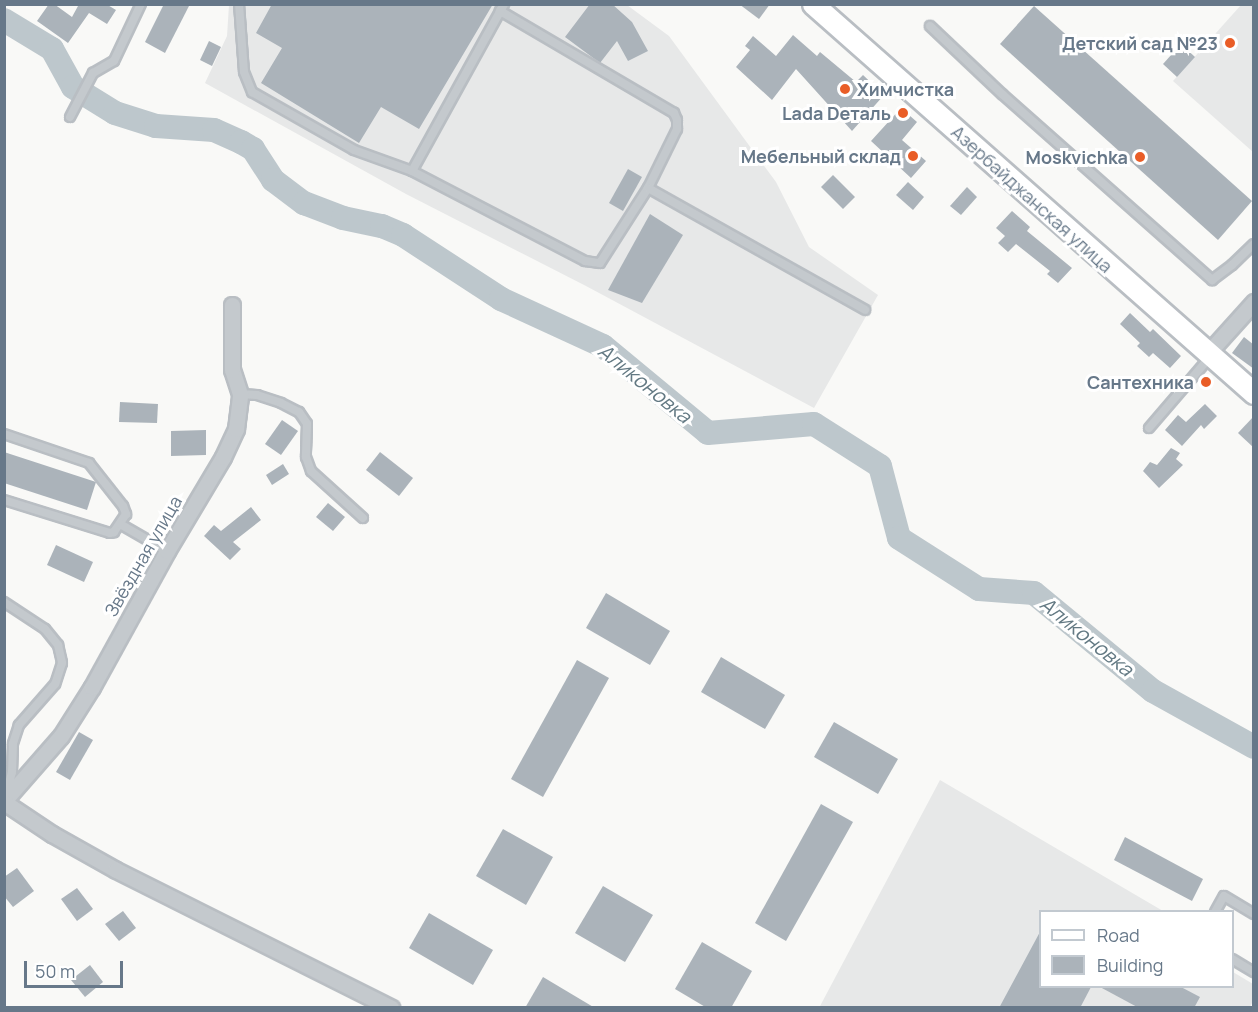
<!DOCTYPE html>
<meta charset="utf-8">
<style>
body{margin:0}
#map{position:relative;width:1258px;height:1012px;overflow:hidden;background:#f9f9f7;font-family:Manrope,sans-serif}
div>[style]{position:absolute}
.built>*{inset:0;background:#e7e8e8}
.river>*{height:24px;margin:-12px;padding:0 12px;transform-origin:12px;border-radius:12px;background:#bdc7cc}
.building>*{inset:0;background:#abb3ba}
.roads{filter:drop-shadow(2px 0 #b9bec3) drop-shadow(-2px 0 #b9bec3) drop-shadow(0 2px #b9bec3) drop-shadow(0 -2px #b9bec3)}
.service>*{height:8px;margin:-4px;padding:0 4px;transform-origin:4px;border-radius:4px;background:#c4c9cd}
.minor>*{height:15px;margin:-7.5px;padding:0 7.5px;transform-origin:7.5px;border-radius:7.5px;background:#c4c9cd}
.secondary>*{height:21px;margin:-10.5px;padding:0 10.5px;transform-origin:10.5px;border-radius:10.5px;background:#fff}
.dots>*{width:16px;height:16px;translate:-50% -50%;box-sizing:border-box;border:3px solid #fff;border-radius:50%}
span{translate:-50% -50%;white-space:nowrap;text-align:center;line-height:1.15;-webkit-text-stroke:6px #fff;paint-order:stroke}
.poi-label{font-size:18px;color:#677889;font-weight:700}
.right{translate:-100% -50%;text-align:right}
.left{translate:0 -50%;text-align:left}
.street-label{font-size:18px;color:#677889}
.water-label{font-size:20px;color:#637983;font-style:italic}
.frame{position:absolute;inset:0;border:6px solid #677889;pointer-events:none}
.legend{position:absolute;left:1039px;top:910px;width:195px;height:78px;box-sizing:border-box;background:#fff;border:2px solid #c2c9d0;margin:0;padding:8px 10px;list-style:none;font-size:18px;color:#677889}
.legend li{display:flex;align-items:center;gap:12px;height:30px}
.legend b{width:30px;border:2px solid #c2c9d0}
.scale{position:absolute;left:24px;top:961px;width:99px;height:27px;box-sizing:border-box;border:3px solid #677889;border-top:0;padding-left:8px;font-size:18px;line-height:21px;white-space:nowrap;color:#677889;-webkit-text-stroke:4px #fff;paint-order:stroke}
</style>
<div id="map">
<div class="built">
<div style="clip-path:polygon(229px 5px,627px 5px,669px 36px,776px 182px,809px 247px,878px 295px,814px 408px,586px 286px,406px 194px,205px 83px,227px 36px)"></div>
<div style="clip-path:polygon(1241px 5px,1253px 5px,1253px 152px,1173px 81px)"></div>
<div style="clip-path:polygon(940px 780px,1163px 911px,1040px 912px,1040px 986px,1232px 986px,1233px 972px,1253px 984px,1253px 1001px,1250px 1007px,819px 1008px)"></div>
</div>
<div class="river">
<div style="left:4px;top:20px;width:56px;rotate:31.1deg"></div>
<div style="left:52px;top:49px;width:43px;rotate:61.1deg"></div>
<div style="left:73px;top:87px;width:49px;rotate:31.8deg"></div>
<div style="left:115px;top:113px;width:43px;rotate:17.6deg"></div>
<div style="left:156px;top:126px;width:58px;rotate:3.9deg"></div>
<div style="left:214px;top:130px;width:30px;rotate:24deg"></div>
<div style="left:241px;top:142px;width:14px;rotate:30deg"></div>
<div style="left:253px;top:149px;width:37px;rotate:57deg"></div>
<div style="left:273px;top:180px;width:39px;rotate:37deg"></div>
<div style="left:304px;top:203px;width:42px;rotate:21deg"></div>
<div style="left:343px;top:218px;width:40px;rotate:12deg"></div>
<div style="left:382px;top:226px;width:23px;rotate:23deg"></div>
<div style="left:403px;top:235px;width:117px;rotate:33.1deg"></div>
<div style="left:501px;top:299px;width:112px;rotate:24.7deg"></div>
<div style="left:603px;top:346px;width:136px;rotate:39.6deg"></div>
<div style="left:708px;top:433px;width:106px;rotate:-4.9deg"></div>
<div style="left:814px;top:424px;width:78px;rotate:32.5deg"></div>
<div style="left:880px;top:466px;width:74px;rotate:75.2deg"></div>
<div style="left:899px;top:538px;width:95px;rotate:32.5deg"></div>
<div style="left:979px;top:589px;width:55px;rotate:4.2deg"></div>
<div style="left:1034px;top:593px;width:154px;rotate:39.5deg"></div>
<div style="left:1153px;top:691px;width:115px;rotate:29deg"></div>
</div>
<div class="building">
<div style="clip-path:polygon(49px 4px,54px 4px,72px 17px,78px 6px,76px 4px,106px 4px,116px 10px,107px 24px,89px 13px,68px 43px,37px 21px)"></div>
<div style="clip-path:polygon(164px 4px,190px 4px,165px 53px,145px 42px)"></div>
<div style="clip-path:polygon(272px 4px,493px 4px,419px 129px,381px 107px,359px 143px,261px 83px,282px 48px,256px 33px)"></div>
<div style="clip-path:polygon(590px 4px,612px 4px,632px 22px,648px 51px,628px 61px,617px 41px,600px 63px,565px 37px)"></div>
<div style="clip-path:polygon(739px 4px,770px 4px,759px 19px)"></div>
<div style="clip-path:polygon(1034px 6px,1252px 201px,1218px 240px,1000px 44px)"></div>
<div style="clip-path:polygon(793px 35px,817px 56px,820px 52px,856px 82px,863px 75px,884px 95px,852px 131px,796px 69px,772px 100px,736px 67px,750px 50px,745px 46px,753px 36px,776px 56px)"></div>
<div style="clip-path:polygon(209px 41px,221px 47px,212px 66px,200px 60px)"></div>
<div style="clip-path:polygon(1181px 44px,1195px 57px,1177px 77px,1163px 64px)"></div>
<div style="clip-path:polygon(901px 108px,917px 122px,902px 140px,926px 161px,911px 178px,871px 141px)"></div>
<div style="clip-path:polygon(628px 169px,642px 177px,623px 211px,609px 203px)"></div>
<div style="clip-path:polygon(833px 175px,855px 197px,843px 209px,821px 187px)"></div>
<div style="clip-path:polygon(908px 182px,924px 197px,913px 210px,896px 195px)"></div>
<div style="clip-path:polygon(967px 187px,977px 197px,961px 215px,950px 206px)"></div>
<div style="clip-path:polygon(1012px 211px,1030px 227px,1027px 231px,1072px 268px,1058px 283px,1047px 274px,1050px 271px,1016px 244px,1008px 252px,998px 243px,1005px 236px,996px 228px)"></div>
<div style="clip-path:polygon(650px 214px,683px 235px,642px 303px,608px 290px)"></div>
<div style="clip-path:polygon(1130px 313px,1150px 332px,1153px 329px,1181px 356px,1170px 368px,1153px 353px,1149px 357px,1137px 346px,1140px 343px,1120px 324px)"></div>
<div style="clip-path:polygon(1244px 337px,1254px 345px,1254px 369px,1232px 353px)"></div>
<div style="clip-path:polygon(120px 402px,158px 404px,157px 423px,119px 422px)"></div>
<div style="clip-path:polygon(1205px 404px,1217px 416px,1204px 429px,1201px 425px,1182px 446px,1165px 430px,1178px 415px,1186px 422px)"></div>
<div style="clip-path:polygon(1254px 416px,1254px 448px,1238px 433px)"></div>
<div style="clip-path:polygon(282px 420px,298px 431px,281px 455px,265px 444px)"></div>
<div style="clip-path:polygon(206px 430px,206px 455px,171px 456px,171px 431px)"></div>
<div style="clip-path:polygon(1171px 448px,1180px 453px,1176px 459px,1183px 465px,1159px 488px,1143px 471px,1150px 462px,1157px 465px)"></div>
<div style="clip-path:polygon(4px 452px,96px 482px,87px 510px,4px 483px)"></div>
<div style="clip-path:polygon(380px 452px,413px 478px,399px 496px,366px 470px)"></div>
<div style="clip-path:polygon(283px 464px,289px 474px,272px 485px,266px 475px)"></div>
<div style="clip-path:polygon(328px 503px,345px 517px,333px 531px,316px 517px)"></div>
<div style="clip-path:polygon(251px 507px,261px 520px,233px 542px,241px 549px,230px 560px,204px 536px,214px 525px,221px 531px)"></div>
<div style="clip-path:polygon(56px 545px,93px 562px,84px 582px,47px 565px)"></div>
<div style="clip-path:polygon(606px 593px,670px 631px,650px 665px,586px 628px)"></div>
<div style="clip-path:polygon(721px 657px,785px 695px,765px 729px,701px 692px)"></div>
<div style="clip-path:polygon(577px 660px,609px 678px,543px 797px,511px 779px)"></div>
<div style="clip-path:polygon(834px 722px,898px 759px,878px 794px,814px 757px)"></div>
<div style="clip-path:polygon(79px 732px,93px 740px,70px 780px,56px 772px)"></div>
<div style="clip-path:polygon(821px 804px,853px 822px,786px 941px,755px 923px)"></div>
<div style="clip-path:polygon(503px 829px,553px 857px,526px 905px,476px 876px)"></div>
<div style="clip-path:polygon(1125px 837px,1203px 879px,1192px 901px,1114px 860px)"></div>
<div style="clip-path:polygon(17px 868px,34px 891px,13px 907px,4px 896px,4px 877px)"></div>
<div style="clip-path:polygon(603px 886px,653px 915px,625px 962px,575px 933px)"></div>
<div style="clip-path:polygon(77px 888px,93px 909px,77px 921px,61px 899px)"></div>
<div style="clip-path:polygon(123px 911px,136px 928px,119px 941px,105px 924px)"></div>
<div style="clip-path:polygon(429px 913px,493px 950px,473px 985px,409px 948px)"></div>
<div style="clip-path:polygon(1041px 930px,1041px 987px,1091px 987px,1080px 1008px,999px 1008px)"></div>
<div style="clip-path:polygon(702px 942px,752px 971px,731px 1008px,707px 1008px,675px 989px)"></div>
<div style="clip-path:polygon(90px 965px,103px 982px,85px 997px,71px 980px)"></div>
<div style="clip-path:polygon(543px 977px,595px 1008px,525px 1008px)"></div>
<div style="clip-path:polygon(1100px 987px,1181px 987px,1200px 997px,1194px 1008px,1139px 1008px)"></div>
</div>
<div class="roads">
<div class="service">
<div style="left:239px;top:4px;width:68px;rotate:85.8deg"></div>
<div style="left:244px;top:72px;width:22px;rotate:68deg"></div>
<div style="left:252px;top:92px;width:117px;rotate:29.6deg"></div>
<div style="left:354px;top:150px;width:62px;rotate:19.9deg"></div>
<div style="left:412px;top:171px;width:195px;rotate:27.5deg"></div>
<div style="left:585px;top:261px;width:15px;rotate:8deg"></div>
<div style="left:600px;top:263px;width:89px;rotate:-57.4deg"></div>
<div style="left:648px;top:188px;width:66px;rotate:-63.8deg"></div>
<div style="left:677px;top:129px;width:9px;rotate:-90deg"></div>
<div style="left:677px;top:120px;width:8px;rotate:-113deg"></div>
<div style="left:674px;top:113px;width:202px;rotate:-149.6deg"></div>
<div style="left:930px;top:26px;width:99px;rotate:43.4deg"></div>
<div style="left:1002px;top:94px;width:281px;rotate:41.5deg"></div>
<div style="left:1212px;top:280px;width:25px;rotate:-37deg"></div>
<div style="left:1232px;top:265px;width:30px;rotate:-44deg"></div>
<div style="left:70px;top:117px;width:50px;rotate:-62.4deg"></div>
<div style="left:93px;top:73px;width:24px;rotate:-30deg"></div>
<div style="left:114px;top:61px;width:63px;rotate:-64.7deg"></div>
<div style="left:412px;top:171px;width:191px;rotate:-61.1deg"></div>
<div style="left:648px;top:188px;width:249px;rotate:29.3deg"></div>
<div style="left:240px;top:394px;width:17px;rotate:3deg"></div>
<div style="left:257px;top:395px;width:25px;rotate:18deg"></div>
<div style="left:281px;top:403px;width:20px;rotate:27deg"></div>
<div style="left:299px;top:412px;width:14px;rotate:56deg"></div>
<div style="left:307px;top:424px;width:33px;rotate:92deg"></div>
<div style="left:306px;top:457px;width:15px;rotate:70deg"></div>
<div style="left:311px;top:471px;width:70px;rotate:42.1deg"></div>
<div style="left:1149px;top:428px;width:95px;rotate:-49.3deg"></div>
<div style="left:4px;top:434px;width:90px;rotate:18.8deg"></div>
<div style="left:89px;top:463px;width:55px;rotate:51.7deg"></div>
<div style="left:123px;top:506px;width:9px;rotate:69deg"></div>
<div style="left:126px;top:514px;width:22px;rotate:124deg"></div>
<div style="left:114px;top:532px;width:4px;rotate:166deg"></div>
<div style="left:110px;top:533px;width:111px;rotate:-162.7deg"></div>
<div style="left:120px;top:524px;width:54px;rotate:29.9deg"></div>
<div style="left:4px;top:602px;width:49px;rotate:33.4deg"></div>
<div style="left:45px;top:629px;width:21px;rotate:51deg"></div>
<div style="left:58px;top:645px;width:18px;rotate:77deg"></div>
<div style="left:62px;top:663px;width:22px;rotate:108deg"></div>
<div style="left:55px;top:684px;width:55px;rotate:131.3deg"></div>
<div style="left:19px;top:725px;width:20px;rotate:108deg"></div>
<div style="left:13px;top:744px;width:28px;rotate:92deg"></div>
<div style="left:12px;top:772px;width:23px;rotate:105deg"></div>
<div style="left:1215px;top:912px;width:18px;rotate:-61deg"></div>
<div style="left:1224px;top:896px;width:35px;rotate:31deg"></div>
<div style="left:1232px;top:959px;width:26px;rotate:31deg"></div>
</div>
<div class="minor">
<div style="left:1208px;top:353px;width:69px;rotate:-48deg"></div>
<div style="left:4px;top:801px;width:86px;rotate:-48.8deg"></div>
<div style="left:61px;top:736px;width:58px;rotate:-57.7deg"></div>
<div style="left:92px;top:687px;width:155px;rotate:-61.1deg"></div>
<div style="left:167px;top:551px;width:109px;rotate:-59.2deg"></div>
<div style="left:223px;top:457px;width:31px;rotate:-65deg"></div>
<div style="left:236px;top:429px;width:35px;rotate:-83deg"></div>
<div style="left:240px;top:394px;width:25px;rotate:-108deg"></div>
<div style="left:232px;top:370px;width:65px;rotate:-90deg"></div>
<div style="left:4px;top:802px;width:58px;rotate:33.7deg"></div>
<div style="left:52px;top:834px;width:73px;rotate:29.4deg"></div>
<div style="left:116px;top:870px;width:308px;rotate:26.6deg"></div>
</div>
<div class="secondary">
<div style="left:813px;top:4px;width:588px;rotate:41.42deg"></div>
</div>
</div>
<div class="dots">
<div style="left:1230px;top:43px;background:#e95d27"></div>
<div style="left:845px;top:89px;background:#e95d27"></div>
<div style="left:903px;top:113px;background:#e95d27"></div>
<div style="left:913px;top:156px;background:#e95d27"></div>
<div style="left:1140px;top:157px;background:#e95d27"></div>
<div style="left:1206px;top:382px;background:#e95d27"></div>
</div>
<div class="poi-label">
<span class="right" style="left:1218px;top:43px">Детский сад №23</span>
<span class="left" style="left:857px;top:89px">Химчистка</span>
<span class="right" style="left:891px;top:113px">Lada Dеталь</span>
<span class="right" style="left:901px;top:156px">Мебельный склад</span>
<span class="right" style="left:1128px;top:157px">Moskvichka</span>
<span class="right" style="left:1194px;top:382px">Сантехника</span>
</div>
<div class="street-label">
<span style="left:1032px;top:199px;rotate:42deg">Азербайджанская улица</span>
<span style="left:143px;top:556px;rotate:-60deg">Звёздная улица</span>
</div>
<div class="water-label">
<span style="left:645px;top:383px;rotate:39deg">Аликоновка</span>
<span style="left:1087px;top:636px;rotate:39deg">Аликоновка</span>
</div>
<div class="frame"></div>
<ul class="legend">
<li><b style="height:8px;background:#fff"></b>Road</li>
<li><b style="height:16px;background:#abb3ba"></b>Building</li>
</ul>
<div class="scale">50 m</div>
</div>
